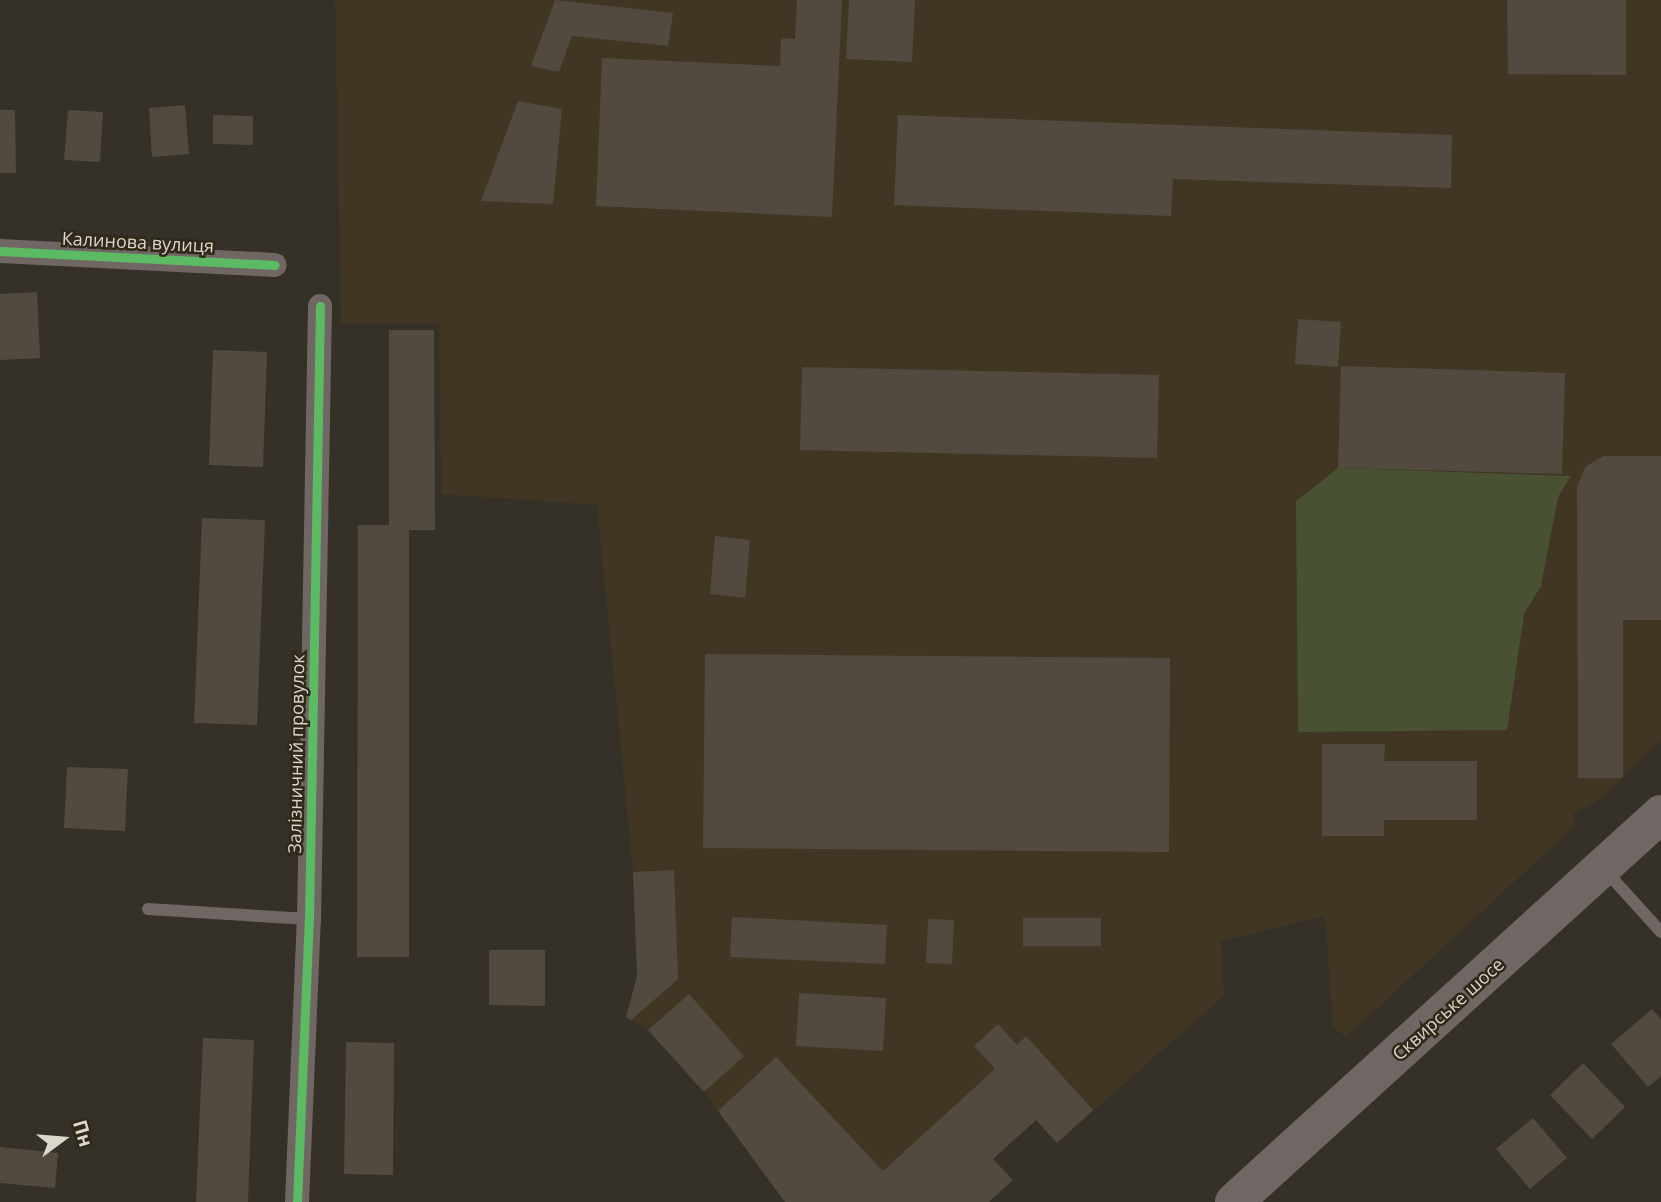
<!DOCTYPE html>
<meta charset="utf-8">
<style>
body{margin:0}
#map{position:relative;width:1661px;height:1202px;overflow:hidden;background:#353128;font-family:"Open Sans",sans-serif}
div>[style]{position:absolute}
.built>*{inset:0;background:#403623}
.green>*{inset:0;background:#495133}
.building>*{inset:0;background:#524a3e}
.service>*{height:12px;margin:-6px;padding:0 6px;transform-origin:6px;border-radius:6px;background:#706765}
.minor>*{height:24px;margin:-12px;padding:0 12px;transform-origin:12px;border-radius:12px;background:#706765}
.primary>*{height:38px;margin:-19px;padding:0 19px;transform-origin:19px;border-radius:19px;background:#706764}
.cycleway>*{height:9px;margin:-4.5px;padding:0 4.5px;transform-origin:4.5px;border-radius:4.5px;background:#5cba63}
span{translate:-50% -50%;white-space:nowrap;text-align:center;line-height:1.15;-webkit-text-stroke:5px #302819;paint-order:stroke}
.street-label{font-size:18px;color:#dcd7cd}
.north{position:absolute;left:28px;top:1104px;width:70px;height:70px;-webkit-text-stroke:5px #302819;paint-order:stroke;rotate:74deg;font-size:19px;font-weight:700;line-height:28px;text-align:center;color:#dcd7cd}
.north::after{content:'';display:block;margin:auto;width:24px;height:32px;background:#dcd7cd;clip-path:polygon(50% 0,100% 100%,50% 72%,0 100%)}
</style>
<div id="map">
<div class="built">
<div style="clip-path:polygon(335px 0,1661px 0,1661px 740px,1602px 798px,1573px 814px,1576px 825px,1346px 1037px,1333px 1027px,1325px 916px,1221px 941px,1224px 996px,1057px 1143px,1036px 1120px,993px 1158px,1013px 1180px,989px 1202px,785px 1202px,704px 1092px,648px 1030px,626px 1017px,637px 976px,633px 872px,597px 505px,441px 494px,439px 324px,341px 324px)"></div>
</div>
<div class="green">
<div style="clip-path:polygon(1338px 468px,1571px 476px,1558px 497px,1541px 586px,1524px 614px,1507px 730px,1298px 732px,1296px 501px)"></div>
</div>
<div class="building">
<div style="clip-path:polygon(555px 0,673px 13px,668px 46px,572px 36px,559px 72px,531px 66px)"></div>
<div style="clip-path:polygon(797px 0,842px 0,832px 217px,596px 206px,602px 58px,780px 66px,781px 38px,795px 39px)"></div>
<div style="clip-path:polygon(849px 0,915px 0,912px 62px,846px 59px)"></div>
<div style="clip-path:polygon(1507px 0,1626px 0,1626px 75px,1508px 74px)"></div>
<div style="clip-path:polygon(518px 101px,562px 109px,553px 204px,481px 201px)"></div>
<div style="clip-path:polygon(185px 105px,189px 154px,152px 157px,149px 108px)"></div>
<div style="clip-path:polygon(0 110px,15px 110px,16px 173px,0 173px)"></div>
<div style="clip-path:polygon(68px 110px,103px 112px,100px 162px,64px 160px)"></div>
<div style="clip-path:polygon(213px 115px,253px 116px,253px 145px,213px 144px)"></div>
<div style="clip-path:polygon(898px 115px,1452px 135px,1451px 188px,1173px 179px,1171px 216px,894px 205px)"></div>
<div style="clip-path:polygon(37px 292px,40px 358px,0 360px,0 294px)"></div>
<div style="clip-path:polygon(1298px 319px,1341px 322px,1338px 367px,1295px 364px)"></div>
<div style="clip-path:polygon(389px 330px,434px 330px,435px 530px,409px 530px,409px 957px,357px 957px,358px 525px,389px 525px)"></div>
<div style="clip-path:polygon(213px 350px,267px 352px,263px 467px,209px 465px)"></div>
<div style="clip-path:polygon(1341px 366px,1565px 373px,1562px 474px,1338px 468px)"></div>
<div style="clip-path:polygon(802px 367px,1159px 375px,1157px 458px,800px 450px)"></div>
<div style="clip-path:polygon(1604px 456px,1661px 456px,1661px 620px,1623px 620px,1623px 778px,1578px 778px,1577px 487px,1586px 466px)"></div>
<div style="clip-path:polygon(202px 518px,265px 520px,257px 725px,194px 723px)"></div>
<div style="clip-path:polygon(715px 536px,750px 540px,745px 598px,710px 594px)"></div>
<div style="clip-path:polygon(705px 654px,1170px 658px,1169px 852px,703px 848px)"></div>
<div style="clip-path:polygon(1322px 744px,1385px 744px,1384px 761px,1477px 761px,1477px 820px,1384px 820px,1384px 836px,1322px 836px)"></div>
<div style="clip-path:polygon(67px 767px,128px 769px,125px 831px,64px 828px)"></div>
<div style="clip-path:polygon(674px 870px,678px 979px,631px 1020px,626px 1017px,637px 976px,633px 872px)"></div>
<div style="clip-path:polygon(732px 917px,887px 925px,885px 964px,730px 957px)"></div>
<div style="clip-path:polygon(1023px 918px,1101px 918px,1101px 946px,1023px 946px)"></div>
<div style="clip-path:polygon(928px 919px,954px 920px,952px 964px,926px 963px)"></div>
<div style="clip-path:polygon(489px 950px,545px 950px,545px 1006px,489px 1005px)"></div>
<div style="clip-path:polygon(799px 993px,886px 998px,883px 1051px,796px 1046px)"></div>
<div style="clip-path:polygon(689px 994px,744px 1056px,704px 1092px,648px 1030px)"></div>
<div style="clip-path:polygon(1652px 1009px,1661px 1019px,1661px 1076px,1648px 1087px,1611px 1044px)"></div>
<div style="clip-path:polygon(998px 1024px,1017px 1045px,1026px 1036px,1093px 1110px,1057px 1143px,1036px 1120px,993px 1159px,1013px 1180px,989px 1202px,785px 1202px,718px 1111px,776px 1057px,883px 1171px,995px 1069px,974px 1046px)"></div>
<div style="clip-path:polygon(203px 1038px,254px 1040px,248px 1202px,196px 1202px)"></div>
<div style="clip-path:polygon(346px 1042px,394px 1043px,393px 1175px,344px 1174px)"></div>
<div style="clip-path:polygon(1583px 1063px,1625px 1107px,1592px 1139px,1550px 1095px)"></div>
<div style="clip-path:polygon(1533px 1118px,1567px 1158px,1530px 1189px,1496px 1149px)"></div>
<div style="clip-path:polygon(0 1147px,58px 1153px,55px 1188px,0 1183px)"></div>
</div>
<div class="service">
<div style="left:1604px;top:869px;width:85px;rotate:47.9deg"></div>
<div style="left:148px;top:909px;width:161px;rotate:3.6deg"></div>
</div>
<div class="minor">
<div style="left:0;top:251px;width:275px;rotate:2.9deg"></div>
<div style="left:297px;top:1202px;width:283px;rotate:-87.6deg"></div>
<div style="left:309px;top:919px;width:613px;rotate:-88.97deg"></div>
</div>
<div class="primary">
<div style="left:1234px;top:1202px;width:577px;rotate:-42.26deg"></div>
</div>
<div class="cycleway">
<div style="left:0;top:251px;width:275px;rotate:2.9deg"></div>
<div style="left:297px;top:1202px;width:283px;rotate:-87.6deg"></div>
<div style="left:309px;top:919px;width:613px;rotate:-88.97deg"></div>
</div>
<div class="street-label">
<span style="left:138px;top:242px;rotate:3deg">Калинова вулиця</span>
<span style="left:296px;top:754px;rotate:-89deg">Залізничний провулок</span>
<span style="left:1448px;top:1009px;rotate:-42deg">Сквирське шосе</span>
</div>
<div class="north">Пн</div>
</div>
